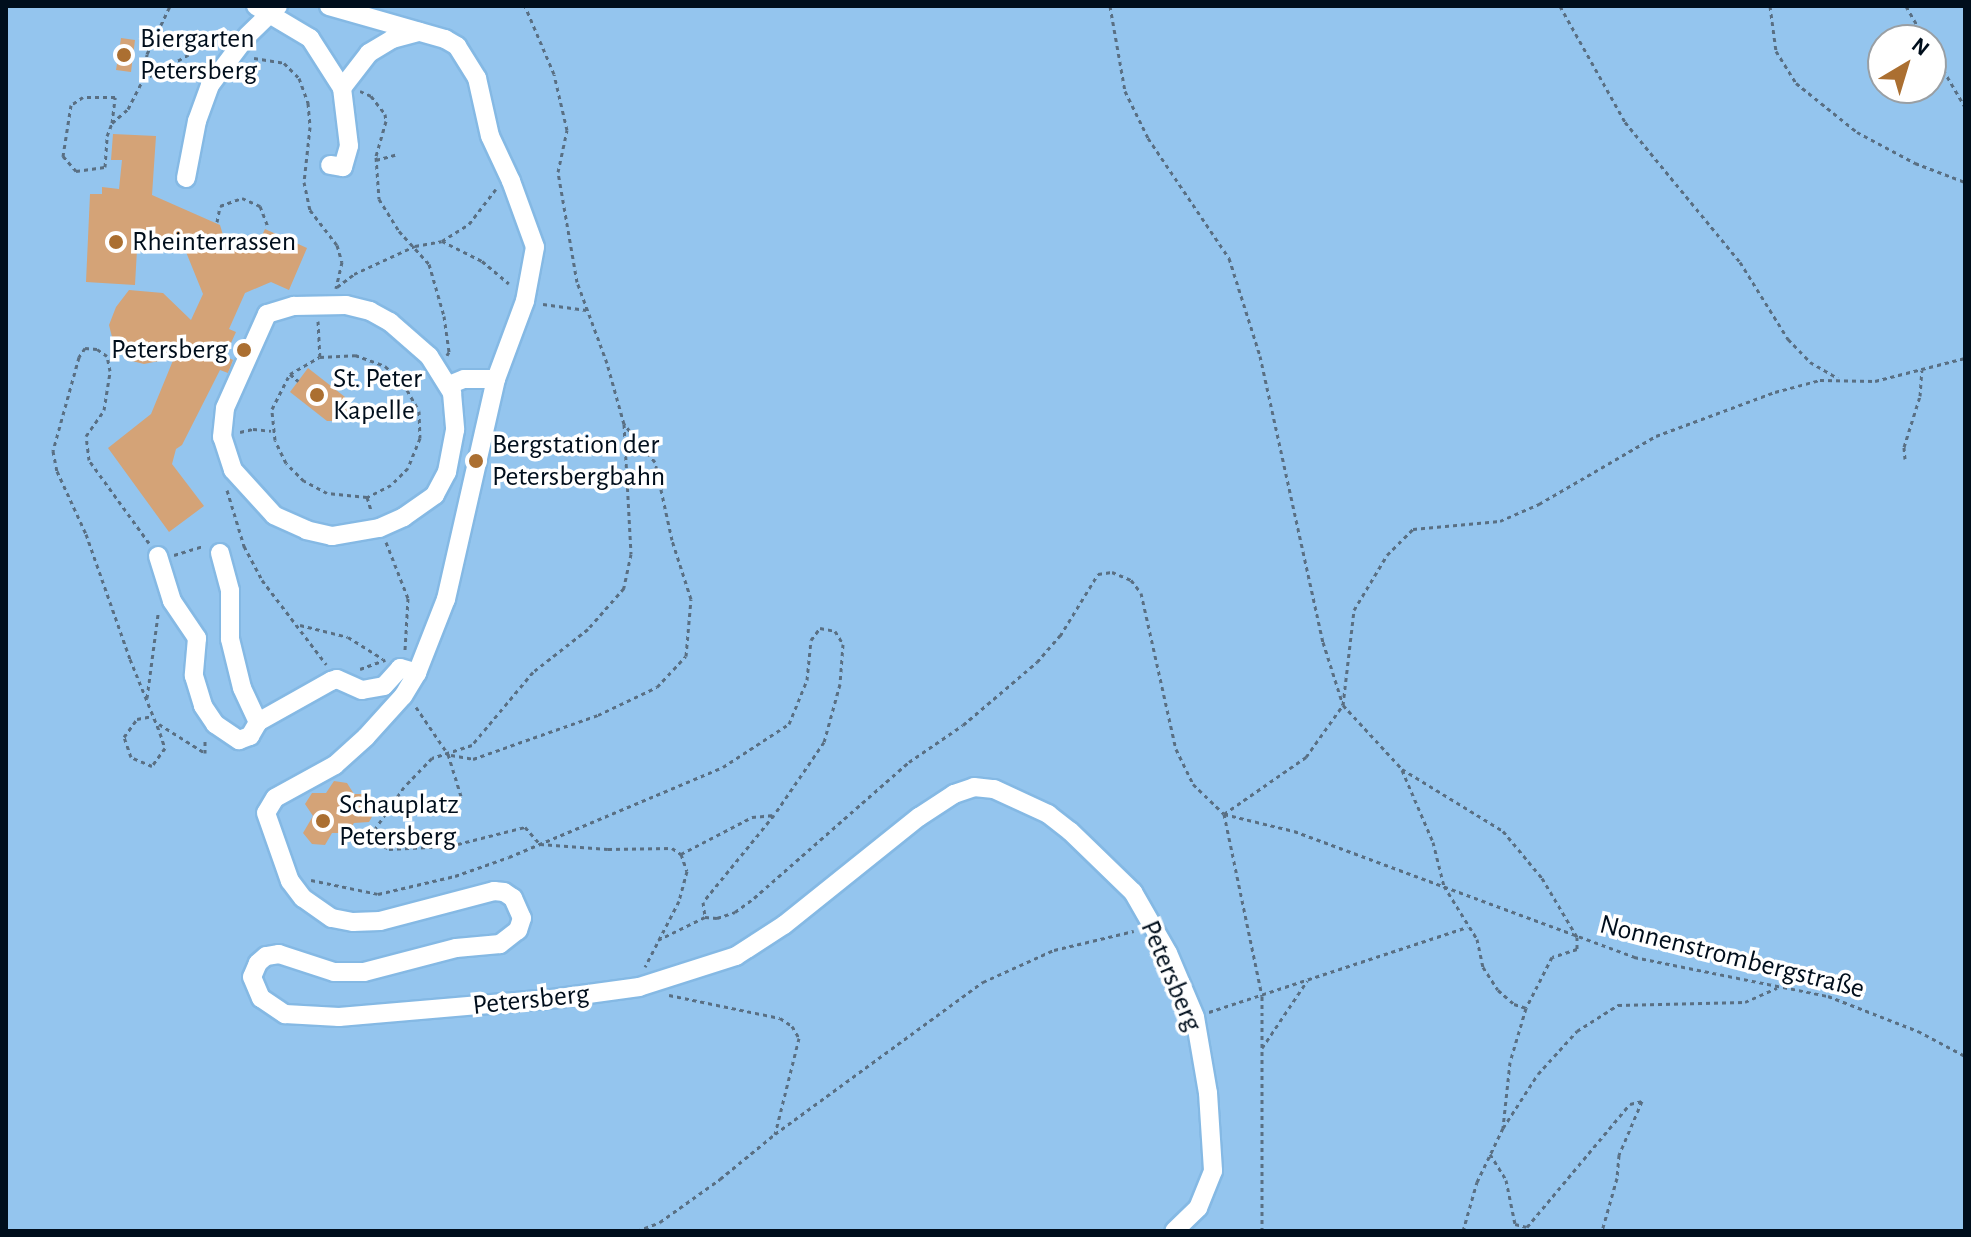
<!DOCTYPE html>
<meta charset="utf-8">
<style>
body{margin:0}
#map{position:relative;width:1971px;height:1237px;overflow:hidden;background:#c4e3fe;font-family:"Alegreya Sans",sans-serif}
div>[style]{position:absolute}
.green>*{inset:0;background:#94c5ee}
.building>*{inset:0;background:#d4a377}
.path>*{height:3px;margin-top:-1.5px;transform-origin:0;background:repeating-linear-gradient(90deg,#596f83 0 4px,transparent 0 8px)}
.roads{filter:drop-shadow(2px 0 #85b9e4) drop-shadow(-2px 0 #85b9e4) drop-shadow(0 2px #85b9e4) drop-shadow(0 -2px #85b9e4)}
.minor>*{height:18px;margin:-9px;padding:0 9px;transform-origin:9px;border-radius:9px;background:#fff}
.dots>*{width:22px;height:22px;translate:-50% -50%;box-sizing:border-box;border:4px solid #fff;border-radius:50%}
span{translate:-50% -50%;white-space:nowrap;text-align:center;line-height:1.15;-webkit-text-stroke:7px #fff;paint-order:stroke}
.poi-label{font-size:28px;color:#000e1c}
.left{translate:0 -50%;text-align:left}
.right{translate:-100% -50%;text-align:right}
.street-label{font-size:28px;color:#000e1c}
.frame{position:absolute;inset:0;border:8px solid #000e1c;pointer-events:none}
.north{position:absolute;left:1867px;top:24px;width:80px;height:80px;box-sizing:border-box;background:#fff;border:2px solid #999fa4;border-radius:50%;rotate:38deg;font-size:22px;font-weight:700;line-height:32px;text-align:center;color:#000e1c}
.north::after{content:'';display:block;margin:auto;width:28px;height:36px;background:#ab6f31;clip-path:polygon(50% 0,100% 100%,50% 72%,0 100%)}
</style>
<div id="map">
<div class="green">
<div style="clip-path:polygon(evenodd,6px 6px,1965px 6px,1965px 1231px,6px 1231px,6px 6px,1883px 40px,1931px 40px,1931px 88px,1883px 88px,1883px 40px)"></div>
</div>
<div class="building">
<div style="clip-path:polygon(121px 38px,135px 40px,131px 72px,116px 70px)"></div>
<div style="clip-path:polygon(113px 134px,156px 136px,152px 195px,220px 225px,226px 245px,242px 252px,257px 246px,265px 229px,307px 248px,289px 290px,271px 282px,245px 293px,229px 329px,236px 332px,225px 356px,233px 360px,228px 373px,220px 370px,182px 445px,176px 449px,172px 464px,204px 506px,169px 532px,108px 448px,151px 414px,174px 358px,144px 364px,132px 361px,114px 345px,109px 325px,116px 307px,129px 290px,163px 293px,191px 320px,203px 294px,186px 252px,138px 232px,135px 285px,86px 282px,90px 194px,102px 194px,102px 187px,119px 189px,122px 160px,111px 160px)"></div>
<div style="clip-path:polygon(308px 368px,345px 397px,348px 411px,340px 421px,327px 421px,290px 392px)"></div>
<div style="clip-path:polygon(334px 781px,347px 783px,354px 794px,368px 794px,377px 808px,369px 822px,354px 823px,347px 833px,332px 833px,325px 845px,312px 844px,303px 833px,313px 816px,305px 804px,312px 793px,326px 793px)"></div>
</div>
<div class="path">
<div style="left:1110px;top:6px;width:86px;rotate:80deg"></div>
<div style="left:1125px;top:91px;width:52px;rotate:63.9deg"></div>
<div style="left:1148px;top:138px;width:145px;rotate:56deg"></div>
<div style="left:1229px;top:258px;width:103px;rotate:72.4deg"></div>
<div style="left:1260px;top:356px;width:293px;rotate:77.6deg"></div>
<div style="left:1323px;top:642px;width:66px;rotate:72.4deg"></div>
<div style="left:1343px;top:705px;width:87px;rotate:47.3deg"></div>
<div style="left:1402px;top:769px;width:119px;rotate:31.5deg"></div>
<div style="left:1503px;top:831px;width:61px;rotate:50.3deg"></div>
<div style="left:1542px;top:878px;width:69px;rotate:59.3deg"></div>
<div style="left:1577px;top:937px;width:12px;rotate:90deg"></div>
<div style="left:1577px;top:949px;width:26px;rotate:162deg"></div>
<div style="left:1552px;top:957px;width:57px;rotate:117deg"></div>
<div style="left:1526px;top:1008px;width:56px;rotate:106.5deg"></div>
<div style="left:1510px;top:1062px;width:66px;rotate:96.1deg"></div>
<div style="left:1560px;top:6px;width:133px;rotate:60.7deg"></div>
<div style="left:1625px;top:122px;width:181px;rotate:50.6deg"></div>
<div style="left:1740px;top:262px;width:91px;rotate:58.1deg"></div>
<div style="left:1788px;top:339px;width:32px;rotate:46deg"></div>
<div style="left:1810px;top:362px;width:32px;rotate:30deg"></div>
<div style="left:1770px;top:6px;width:45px;rotate:82.4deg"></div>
<div style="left:1776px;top:51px;width:38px;rotate:58deg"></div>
<div style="left:1796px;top:83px;width:78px;rotate:38.8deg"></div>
<div style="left:1857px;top:132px;width:66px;rotate:28.1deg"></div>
<div style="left:1915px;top:163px;width:53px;rotate:20.8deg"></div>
<div style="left:1906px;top:6px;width:39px;rotate:60deg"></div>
<div style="left:1931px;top:49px;width:67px;rotate:59.6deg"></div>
<div style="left:254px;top:58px;width:30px;rotate:9deg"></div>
<div style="left:284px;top:63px;width:21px;rotate:45deg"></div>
<div style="left:299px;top:78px;width:27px;rotate:70deg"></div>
<div style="left:308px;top:103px;width:24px;rotate:85deg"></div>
<div style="left:310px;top:127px;width:55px;rotate:96.2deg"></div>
<div style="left:304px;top:182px;width:29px;rotate:78deg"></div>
<div style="left:310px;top:210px;width:44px;rotate:52.4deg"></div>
<div style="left:337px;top:245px;width:18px;rotate:74deg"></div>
<div style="left:342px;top:262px;width:27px;rotate:103deg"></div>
<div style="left:143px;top:80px;width:70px;rotate:-29.1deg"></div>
<div style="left:204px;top:46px;width:13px;rotate:4deg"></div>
<div style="left:360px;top:91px;width:12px;rotate:24deg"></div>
<div style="left:371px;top:96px;width:23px;rotate:52deg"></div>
<div style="left:385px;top:114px;width:7px;rotate:82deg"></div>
<div style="left:386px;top:121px;width:37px;rotate:106deg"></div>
<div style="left:376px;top:157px;width:42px;rotate:85.9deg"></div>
<div style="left:379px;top:199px;width:38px;rotate:58deg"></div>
<div style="left:399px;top:231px;width:45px;rotate:47.7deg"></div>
<div style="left:429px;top:264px;width:54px;rotate:73.9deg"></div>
<div style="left:444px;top:316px;width:36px;rotate:82deg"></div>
<div style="left:449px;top:352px;width:4px;rotate:124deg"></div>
<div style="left:112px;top:123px;width:26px;rotate:-83deg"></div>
<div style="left:115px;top:97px;width:32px;rotate:180deg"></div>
<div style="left:83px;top:97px;width:14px;rotate:146deg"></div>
<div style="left:71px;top:105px;width:52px;rotate:98.9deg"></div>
<div style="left:63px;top:156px;width:20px;rotate:49deg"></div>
<div style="left:76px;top:171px;width:29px;rotate:-8deg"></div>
<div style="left:105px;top:167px;width:31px;rotate:-86deg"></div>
<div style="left:107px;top:136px;width:14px;rotate:-69deg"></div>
<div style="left:112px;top:123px;width:21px;rotate:-41deg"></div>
<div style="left:128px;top:109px;width:33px;rotate:-63deg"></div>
<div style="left:143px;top:80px;width:26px;rotate:-81deg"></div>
<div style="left:147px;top:54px;width:53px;rotate:-64.4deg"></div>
<div style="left:376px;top:160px;width:20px;rotate:-15deg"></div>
<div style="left:217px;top:222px;width:16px;rotate:-79deg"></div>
<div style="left:220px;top:206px;width:23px;rotate:-20deg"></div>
<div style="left:242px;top:198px;width:20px;rotate:24deg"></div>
<div style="left:260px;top:206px;width:22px;rotate:69deg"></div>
<div style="left:442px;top:241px;width:45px;rotate:26.6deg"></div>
<div style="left:482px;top:261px;width:35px;rotate:40deg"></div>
<div style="left:337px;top:287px;width:21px;rotate:-37deg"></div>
<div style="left:354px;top:274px;width:67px;rotate:-24.7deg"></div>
<div style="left:415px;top:246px;width:27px;rotate:-10deg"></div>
<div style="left:442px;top:241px;width:32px;rotate:-32deg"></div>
<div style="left:469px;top:224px;width:44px;rotate:-52.4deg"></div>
<div style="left:543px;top:304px;width:44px;rotate:7.8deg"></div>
<div style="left:318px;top:321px;width:36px;rotate:87deg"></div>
<div style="left:290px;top:374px;width:11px;rotate:41deg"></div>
<div style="left:403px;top:383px;width:21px;rotate:-31deg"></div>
<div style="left:624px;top:424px;width:130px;rotate:86.9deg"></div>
<div style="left:631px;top:554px;width:35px;rotate:102deg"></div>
<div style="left:624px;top:588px;width:55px;rotate:131.3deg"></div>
<div style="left:588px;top:629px;width:70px;rotate:142deg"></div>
<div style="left:533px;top:672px;width:95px;rotate:129.9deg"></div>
<div style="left:472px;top:745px;width:42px;rotate:162deg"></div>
<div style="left:432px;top:758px;width:40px;rotate:134deg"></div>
<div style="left:404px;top:787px;width:51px;rotate:124.6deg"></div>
<div style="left:375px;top:829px;width:13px;rotate:81deg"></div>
<div style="left:377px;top:842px;width:14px;rotate:30deg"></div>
<div style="left:389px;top:849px;width:61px;rotate:-2.8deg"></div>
<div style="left:450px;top:846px;width:77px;rotate:-14.2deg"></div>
<div style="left:525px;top:827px;width:23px;rotate:49deg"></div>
<div style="left:540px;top:844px;width:68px;rotate:4.2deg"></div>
<div style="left:608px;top:849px;width:64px;rotate:-0.9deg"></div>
<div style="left:672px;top:848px;width:11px;rotate:34deg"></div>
<div style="left:681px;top:854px;width:18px;rotate:71deg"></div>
<div style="left:687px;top:871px;width:31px;rotate:105deg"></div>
<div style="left:679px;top:901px;width:74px;rotate:117.3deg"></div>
<div style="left:240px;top:432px;width:13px;rotate:-13deg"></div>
<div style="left:253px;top:429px;width:18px;rotate:6deg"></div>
<div style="left:1905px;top:459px;width:12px;rotate:-95deg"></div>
<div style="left:1904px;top:447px;width:53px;rotate:-72.6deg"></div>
<div style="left:1920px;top:396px;width:26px;rotate:-86deg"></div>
<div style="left:227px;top:490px;width:59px;rotate:73.1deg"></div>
<div style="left:244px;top:546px;width:38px;rotate:62deg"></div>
<div style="left:262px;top:580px;width:106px;rotate:52.7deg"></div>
<div style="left:367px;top:497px;width:40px;rotate:-174.3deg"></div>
<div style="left:327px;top:493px;width:26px;rotate:-152deg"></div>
<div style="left:304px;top:481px;width:25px;rotate:-135deg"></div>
<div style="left:286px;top:463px;width:25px;rotate:-116deg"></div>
<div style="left:275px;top:440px;width:31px;rotate:-96deg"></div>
<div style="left:272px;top:409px;width:39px;rotate:-63deg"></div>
<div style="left:290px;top:374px;width:34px;rotate:-30deg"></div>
<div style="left:320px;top:357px;width:35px;rotate:-3deg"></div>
<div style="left:355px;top:355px;width:32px;rotate:20deg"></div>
<div style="left:385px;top:366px;width:25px;rotate:43deg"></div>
<div style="left:403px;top:383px;width:32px;rotate:60deg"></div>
<div style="left:419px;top:411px;width:27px;rotate:88deg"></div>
<div style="left:420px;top:438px;width:32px;rotate:112deg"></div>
<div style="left:408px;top:468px;width:24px;rotate:135deg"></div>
<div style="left:391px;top:485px;width:27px;rotate:153deg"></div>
<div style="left:367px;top:497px;width:14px;rotate:73deg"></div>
<div style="left:386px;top:542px;width:60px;rotate:68.6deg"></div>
<div style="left:408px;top:598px;width:52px;rotate:93.3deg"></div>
<div style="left:149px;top:543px;width:102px;rotate:-125.9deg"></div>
<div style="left:89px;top:460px;width:24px;rotate:-97deg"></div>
<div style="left:86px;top:436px;width:32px;rotate:-55deg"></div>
<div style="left:104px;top:410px;width:39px;rotate:-81deg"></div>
<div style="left:110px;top:371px;width:15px;rotate:-101deg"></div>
<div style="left:107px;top:356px;width:12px;rotate:-145deg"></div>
<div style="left:97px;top:349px;width:12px;rotate:-175deg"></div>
<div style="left:85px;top:348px;width:11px;rotate:124deg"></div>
<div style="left:79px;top:357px;width:98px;rotate:105.5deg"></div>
<div style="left:53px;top:451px;width:20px;rotate:79deg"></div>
<div style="left:57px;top:471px;width:69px;rotate:65.3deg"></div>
<div style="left:86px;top:534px;width:133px;rotate:70.6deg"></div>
<div style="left:130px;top:659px;width:80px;rotate:67.9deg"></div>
<div style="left:160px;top:733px;width:16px;rotate:72deg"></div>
<div style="left:165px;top:748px;width:22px;rotate:126deg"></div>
<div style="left:152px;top:766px;width:23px;rotate:-157deg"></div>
<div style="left:131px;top:757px;width:21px;rotate:-109deg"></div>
<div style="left:124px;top:737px;width:22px;rotate:-54deg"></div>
<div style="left:137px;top:719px;width:16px;rotate:-11deg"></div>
<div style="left:174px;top:555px;width:31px;rotate:-17deg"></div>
<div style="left:300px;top:625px;width:49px;rotate:14deg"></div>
<div style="left:348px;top:637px;width:41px;rotate:32.2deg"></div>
<div style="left:360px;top:669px;width:27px;rotate:-20deg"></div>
<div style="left:147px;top:698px;width:85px;rotate:-82.5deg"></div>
<div style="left:416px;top:707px;width:57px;rotate:55.8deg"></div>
<div style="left:448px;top:754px;width:44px;rotate:72.8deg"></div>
<div style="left:159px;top:724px;width:54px;rotate:32.2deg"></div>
<div style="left:205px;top:753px;width:14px;rotate:-90deg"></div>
<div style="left:451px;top:755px;width:22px;rotate:10deg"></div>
<div style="left:473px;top:759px;width:133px;rotate:-19.4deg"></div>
<div style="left:598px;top:715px;width:65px;rotate:-25.4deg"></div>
<div style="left:657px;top:687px;width:42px;rotate:-46.9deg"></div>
<div style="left:686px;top:656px;width:57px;rotate:-85deg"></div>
<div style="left:691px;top:599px;width:62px;rotate:-107.9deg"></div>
<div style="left:672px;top:540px;width:80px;rotate:-102.3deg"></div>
<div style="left:655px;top:462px;width:49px;rotate:-129.2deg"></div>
<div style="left:624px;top:424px;width:63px;rotate:-105.6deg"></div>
<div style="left:607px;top:363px;width:86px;rotate:-110.3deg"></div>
<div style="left:577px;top:282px;width:112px;rotate:-99.8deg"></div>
<div style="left:558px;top:172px;width:43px;rotate:-77.9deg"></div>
<div style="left:567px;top:130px;width:57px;rotate:-103.1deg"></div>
<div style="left:554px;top:74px;width:74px;rotate:-113.1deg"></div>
<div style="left:1402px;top:770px;width:78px;rotate:66.7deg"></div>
<div style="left:1433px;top:842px;width:45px;rotate:76deg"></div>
<div style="left:1444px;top:886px;width:62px;rotate:58.1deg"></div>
<div style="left:1477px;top:939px;width:29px;rotate:78deg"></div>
<div style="left:1483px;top:967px;width:27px;rotate:57deg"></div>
<div style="left:1498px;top:990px;width:21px;rotate:41deg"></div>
<div style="left:1514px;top:1004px;width:13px;rotate:18deg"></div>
<div style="left:1224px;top:814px;width:100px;rotate:-34.8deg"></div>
<div style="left:1306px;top:757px;width:64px;rotate:-54.6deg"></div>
<div style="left:1343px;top:705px;width:96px;rotate:-83.4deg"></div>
<div style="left:1354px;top:610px;width:64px;rotate:-59deg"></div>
<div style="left:1387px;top:555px;width:37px;rotate:-45deg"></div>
<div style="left:1413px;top:529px;width:87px;rotate:-5.3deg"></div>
<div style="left:1500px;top:521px;width:43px;rotate:-23.6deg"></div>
<div style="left:1539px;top:504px;width:135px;rotate:-30.2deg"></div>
<div style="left:1656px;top:436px;width:127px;rotate:-20.3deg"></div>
<div style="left:1775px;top:392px;width:47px;rotate:-14.9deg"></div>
<div style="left:1820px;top:380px;width:55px;rotate:1deg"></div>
<div style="left:1875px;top:381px;width:93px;rotate:-14.3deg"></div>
<div style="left:1224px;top:814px;width:186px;rotate:78.2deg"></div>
<div style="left:1262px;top:996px;width:235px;rotate:90deg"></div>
<div style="left:681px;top:854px;width:80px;rotate:-27.5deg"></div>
<div style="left:752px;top:817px;width:22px;rotate:-5deg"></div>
<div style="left:311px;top:880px;width:68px;rotate:11.8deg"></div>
<div style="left:378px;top:894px;width:79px;rotate:-13.2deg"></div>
<div style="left:455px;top:876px;width:57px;rotate:-19.4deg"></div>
<div style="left:509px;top:857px;width:232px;rotate:-22.8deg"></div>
<div style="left:723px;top:767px;width:79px;rotate:-33.1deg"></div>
<div style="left:789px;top:724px;width:48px;rotate:-67.8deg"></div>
<div style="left:807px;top:680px;width:40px;rotate:-84.3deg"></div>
<div style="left:811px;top:640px;width:15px;rotate:-53deg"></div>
<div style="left:820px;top:628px;width:15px;rotate:11deg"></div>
<div style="left:835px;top:631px;width:15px;rotate:58deg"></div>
<div style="left:843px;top:644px;width:40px;rotate:94.3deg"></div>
<div style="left:840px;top:684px;width:60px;rotate:105.4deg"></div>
<div style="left:824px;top:742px;width:88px;rotate:124.4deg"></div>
<div style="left:774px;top:815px;width:112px;rotate:129.2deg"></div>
<div style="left:703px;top:902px;width:15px;rotate:82deg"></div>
<div style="left:658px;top:940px;width:52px;rotate:-26.1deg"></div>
<div style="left:705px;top:917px;width:12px;rotate:5deg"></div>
<div style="left:717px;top:918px;width:19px;rotate:-18deg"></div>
<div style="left:735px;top:912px;width:24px;rotate:-36deg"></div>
<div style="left:754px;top:898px;width:206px;rotate:-41.3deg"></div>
<div style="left:909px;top:762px;width:65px;rotate:-34.4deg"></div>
<div style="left:963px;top:725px;width:97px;rotate:-40.4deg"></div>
<div style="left:1037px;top:662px;width:35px;rotate:-49deg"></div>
<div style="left:1060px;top:636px;width:73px;rotate:-58.5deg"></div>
<div style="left:1098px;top:574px;width:14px;rotate:-8deg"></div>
<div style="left:1112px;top:572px;width:21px;rotate:23deg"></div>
<div style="left:1131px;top:580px;width:16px;rotate:52deg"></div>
<div style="left:1141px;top:593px;width:160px;rotate:77.4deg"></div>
<div style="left:1176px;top:749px;width:39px;rotate:64deg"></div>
<div style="left:1193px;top:784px;width:43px;rotate:44.1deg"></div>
<div style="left:1224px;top:814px;width:72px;rotate:13.7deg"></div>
<div style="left:1294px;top:831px;width:363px;rotate:20.3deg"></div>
<div style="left:1634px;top:957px;width:198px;rotate:11.4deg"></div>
<div style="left:1828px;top:996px;width:97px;rotate:21.3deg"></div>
<div style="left:1918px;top:1031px;width:53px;rotate:28deg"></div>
<div style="left:669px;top:995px;width:113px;rotate:11.7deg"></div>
<div style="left:780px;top:1018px;width:14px;rotate:34deg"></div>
<div style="left:792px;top:1026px;width:14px;rotate:60deg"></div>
<div style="left:799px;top:1038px;width:99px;rotate:104deg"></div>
<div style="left:1209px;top:1012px;width:272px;rotate:-18.2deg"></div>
<div style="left:1262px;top:1048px;width:81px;rotate:-56.1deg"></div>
<div style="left:1490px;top:1154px;width:31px;rotate:58deg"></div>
<div style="left:1506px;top:1180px;width:45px;rotate:78.4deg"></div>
<div style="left:1515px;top:1224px;width:12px;rotate:14deg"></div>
<div style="left:1527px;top:1227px;width:160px;rotate:-50.1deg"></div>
<div style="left:1630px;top:1104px;width:12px;rotate:-14deg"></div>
<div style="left:1642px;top:1101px;width:59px;rotate:113.1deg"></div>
<div style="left:1619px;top:1155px;width:23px;rotate:95deg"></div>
<div style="left:1617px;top:1178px;width:55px;rotate:105.8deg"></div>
<div style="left:637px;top:1231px;width:25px;rotate:-21deg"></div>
<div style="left:660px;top:1222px;width:74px;rotate:-35.6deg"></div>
<div style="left:720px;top:1179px;width:71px;rotate:-39.3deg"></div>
<div style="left:775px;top:1134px;width:258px;rotate:-36.2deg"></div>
<div style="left:983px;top:982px;width:78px;rotate:-24.3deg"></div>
<div style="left:1054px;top:950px;width:82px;rotate:-13.4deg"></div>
<div style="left:1463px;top:1231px;width:51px;rotate:-74.1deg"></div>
<div style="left:1477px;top:1182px;width:60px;rotate:-64.3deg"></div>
<div style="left:1503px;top:1128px;width:64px;rotate:-57.1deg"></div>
<div style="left:1538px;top:1074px;width:58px;rotate:-47.8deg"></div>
<div style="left:1577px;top:1031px;width:49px;rotate:-32.4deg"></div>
<div style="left:1618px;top:1005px;width:127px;rotate:-1.4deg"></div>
<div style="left:1745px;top:1002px;width:35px;rotate:-24deg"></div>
</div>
<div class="roads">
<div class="minor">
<div style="left:256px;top:6px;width:63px;rotate:30.7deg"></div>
<div style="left:310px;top:38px;width:59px;rotate:57.4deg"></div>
<div style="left:342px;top:88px;width:58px;rotate:83.1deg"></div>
<div style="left:349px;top:146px;width:22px;rotate:106deg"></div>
<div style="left:343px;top:167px;width:13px;rotate:-171deg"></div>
<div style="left:329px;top:6px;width:121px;rotate:15.9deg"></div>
<div style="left:445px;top:39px;width:14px;rotate:30deg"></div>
<div style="left:457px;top:46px;width:38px;rotate:58deg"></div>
<div style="left:477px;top:78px;width:59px;rotate:77.4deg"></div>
<div style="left:490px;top:136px;width:50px;rotate:65deg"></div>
<div style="left:511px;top:181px;width:70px;rotate:70deg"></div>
<div style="left:535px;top:247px;width:55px;rotate:100.5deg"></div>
<div style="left:525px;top:301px;width:83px;rotate:110.4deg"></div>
<div style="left:496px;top:379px;width:226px;rotate:102.8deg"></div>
<div style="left:446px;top:599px;width:79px;rotate:111.4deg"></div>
<div style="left:417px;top:673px;width:27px;rotate:121deg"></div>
<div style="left:403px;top:696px;width:55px;rotate:132.1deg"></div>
<div style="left:366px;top:737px;width:42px;rotate:137.9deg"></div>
<div style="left:335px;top:765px;width:68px;rotate:151.2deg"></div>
<div style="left:275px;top:798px;width:17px;rotate:121deg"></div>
<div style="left:266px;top:813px;width:72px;rotate:70.6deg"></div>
<div style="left:290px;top:881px;width:21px;rotate:53deg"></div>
<div style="left:303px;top:898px;width:35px;rotate:35deg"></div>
<div style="left:332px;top:918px;width:21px;rotate:11deg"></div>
<div style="left:353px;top:922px;width:27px;rotate:-2deg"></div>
<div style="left:380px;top:921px;width:118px;rotate:-14.7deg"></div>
<div style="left:494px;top:891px;width:10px;rotate:6deg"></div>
<div style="left:504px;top:892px;width:11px;rotate:34deg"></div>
<div style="left:513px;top:898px;width:22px;rotate:66deg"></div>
<div style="left:522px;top:918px;width:13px;rotate:108deg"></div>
<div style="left:518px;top:930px;width:23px;rotate:142deg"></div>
<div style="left:500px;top:944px;width:44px;rotate:174.8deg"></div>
<div style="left:456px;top:948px;width:95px;rotate:165.4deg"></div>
<div style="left:364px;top:972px;width:30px;rotate:180deg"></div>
<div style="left:334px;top:972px;width:58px;rotate:-161.9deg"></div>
<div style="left:279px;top:954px;width:13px;rotate:171deg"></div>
<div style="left:266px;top:956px;width:11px;rotate:139deg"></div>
<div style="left:258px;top:963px;width:15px;rotate:113deg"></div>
<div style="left:252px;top:977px;width:23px;rotate:67deg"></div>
<div style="left:261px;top:998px;width:29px;rotate:34deg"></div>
<div style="left:285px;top:1014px;width:54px;rotate:3.2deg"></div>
<div style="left:339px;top:1017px;width:221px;rotate:-4.9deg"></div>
<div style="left:559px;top:998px;width:81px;rotate:-7.8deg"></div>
<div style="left:639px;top:987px;width:102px;rotate:-17.7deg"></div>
<div style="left:736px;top:956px;width:57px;rotate:-32.9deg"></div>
<div style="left:784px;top:925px;width:173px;rotate:-38.7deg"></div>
<div style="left:919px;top:817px;width:42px;rotate:-33.3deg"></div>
<div style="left:954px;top:794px;width:21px;rotate:-19deg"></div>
<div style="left:974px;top:787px;width:20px;rotate:6deg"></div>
<div style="left:994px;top:789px;width:60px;rotate:24.8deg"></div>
<div style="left:1048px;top:814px;width:28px;rotate:38deg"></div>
<div style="left:1070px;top:831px;width:88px;rotate:44.1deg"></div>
<div style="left:1133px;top:892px;width:70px;rotate:60.2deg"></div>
<div style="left:1168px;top:953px;width:69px;rotate:67.1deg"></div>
<div style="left:1195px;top:1017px;width:77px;rotate:80.3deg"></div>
<div style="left:1208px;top:1093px;width:78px;rotate:86.3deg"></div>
<div style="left:1213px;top:1171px;width:40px;rotate:112deg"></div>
<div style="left:1198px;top:1208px;width:33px;rotate:136deg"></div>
<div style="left:342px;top:88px;width:44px;rotate:-52.4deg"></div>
<div style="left:369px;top:53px;width:27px;rotate:-31deg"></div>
<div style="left:392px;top:39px;width:28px;rotate:-15deg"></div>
<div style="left:186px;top:178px;width:58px;rotate:-79.1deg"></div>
<div style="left:197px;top:121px;width:38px;rotate:-70deg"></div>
<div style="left:210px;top:85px;width:61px;rotate:-52.9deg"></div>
<div style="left:247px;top:36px;width:43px;rotate:-44.1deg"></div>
<div style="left:346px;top:305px;width:25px;rotate:14deg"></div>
<div style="left:370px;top:311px;width:23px;rotate:29deg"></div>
<div style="left:390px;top:322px;width:52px;rotate:41.1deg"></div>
<div style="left:429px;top:356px;width:44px;rotate:58.1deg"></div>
<div style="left:452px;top:393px;width:37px;rotate:85deg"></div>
<div style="left:455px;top:430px;width:43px;rotate:100.8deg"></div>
<div style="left:447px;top:472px;width:26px;rotate:118deg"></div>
<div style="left:435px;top:495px;width:38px;rotate:145deg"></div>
<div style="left:404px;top:517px;width:27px;rotate:156deg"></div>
<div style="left:379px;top:528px;width:48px;rotate:170.3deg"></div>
<div style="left:332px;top:536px;width:26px;rotate:-167deg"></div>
<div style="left:307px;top:530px;width:36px;rotate:-156deg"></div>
<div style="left:274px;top:515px;width:61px;rotate:-132.3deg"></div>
<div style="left:233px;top:470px;width:35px;rotate:-108deg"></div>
<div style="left:222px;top:437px;width:29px;rotate:-84deg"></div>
<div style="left:225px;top:408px;width:103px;rotate:-65.9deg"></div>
<div style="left:267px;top:314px;width:28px;rotate:-17deg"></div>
<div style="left:294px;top:306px;width:52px;rotate:-1.1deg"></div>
<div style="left:449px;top:385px;width:16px;rotate:-22deg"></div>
<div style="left:464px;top:379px;width:32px"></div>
<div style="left:220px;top:553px;width:39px;rotate:75deg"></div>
<div style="left:230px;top:591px;width:48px;rotate:90deg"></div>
<div style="left:230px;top:639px;width:50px;rotate:76.2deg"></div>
<div style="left:242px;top:688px;width:38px;rotate:65deg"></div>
<div style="left:158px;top:556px;width:47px;rotate:72.7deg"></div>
<div style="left:172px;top:601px;width:45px;rotate:56deg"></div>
<div style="left:197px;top:638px;width:38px;rotate:95deg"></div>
<div style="left:194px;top:676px;width:31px;rotate:73deg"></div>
<div style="left:203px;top:706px;width:22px;rotate:56deg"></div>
<div style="left:215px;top:724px;width:29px;rotate:34deg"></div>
<div style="left:239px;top:740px;width:12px;rotate:-20deg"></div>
<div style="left:250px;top:736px;width:16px;rotate:-60deg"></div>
<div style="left:258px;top:722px;width:84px;rotate:-29.3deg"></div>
<div style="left:331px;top:681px;width:6px;rotate:-18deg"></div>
<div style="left:337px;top:679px;width:27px;rotate:24deg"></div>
<div style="left:362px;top:690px;width:22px;rotate:-10deg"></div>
<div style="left:384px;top:686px;width:24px;rotate:-48deg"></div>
<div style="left:400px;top:668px;width:18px;rotate:16deg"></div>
</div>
</div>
<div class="dots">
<div style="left:124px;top:55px;background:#ab6f31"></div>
<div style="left:116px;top:242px;background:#ab6f31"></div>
<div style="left:244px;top:350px;background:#ab6f31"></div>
<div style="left:317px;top:395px;background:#ab6f31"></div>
<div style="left:476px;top:461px;background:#ab6f31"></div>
<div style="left:323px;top:821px;background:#ab6f31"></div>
</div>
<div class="poi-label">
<span class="left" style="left:140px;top:55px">Biergarten<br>Petersberg</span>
<span class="left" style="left:132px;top:242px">Rheinterrassen</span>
<span class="right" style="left:228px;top:350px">Petersberg</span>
<span class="left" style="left:333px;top:395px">St. Peter<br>Kapelle</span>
<span class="left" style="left:492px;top:461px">Bergstation der<br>Petersbergbahn</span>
<span class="left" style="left:339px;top:821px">Schauplatz<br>Petersberg</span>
</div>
<div class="street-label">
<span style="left:1732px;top:957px;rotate:14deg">Nonnenstrombergstraße</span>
<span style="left:1171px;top:976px;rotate:67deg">Petersberg</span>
<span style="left:531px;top:1000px;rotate:-6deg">Petersberg</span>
</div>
<div class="frame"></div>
<div class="north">N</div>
</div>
